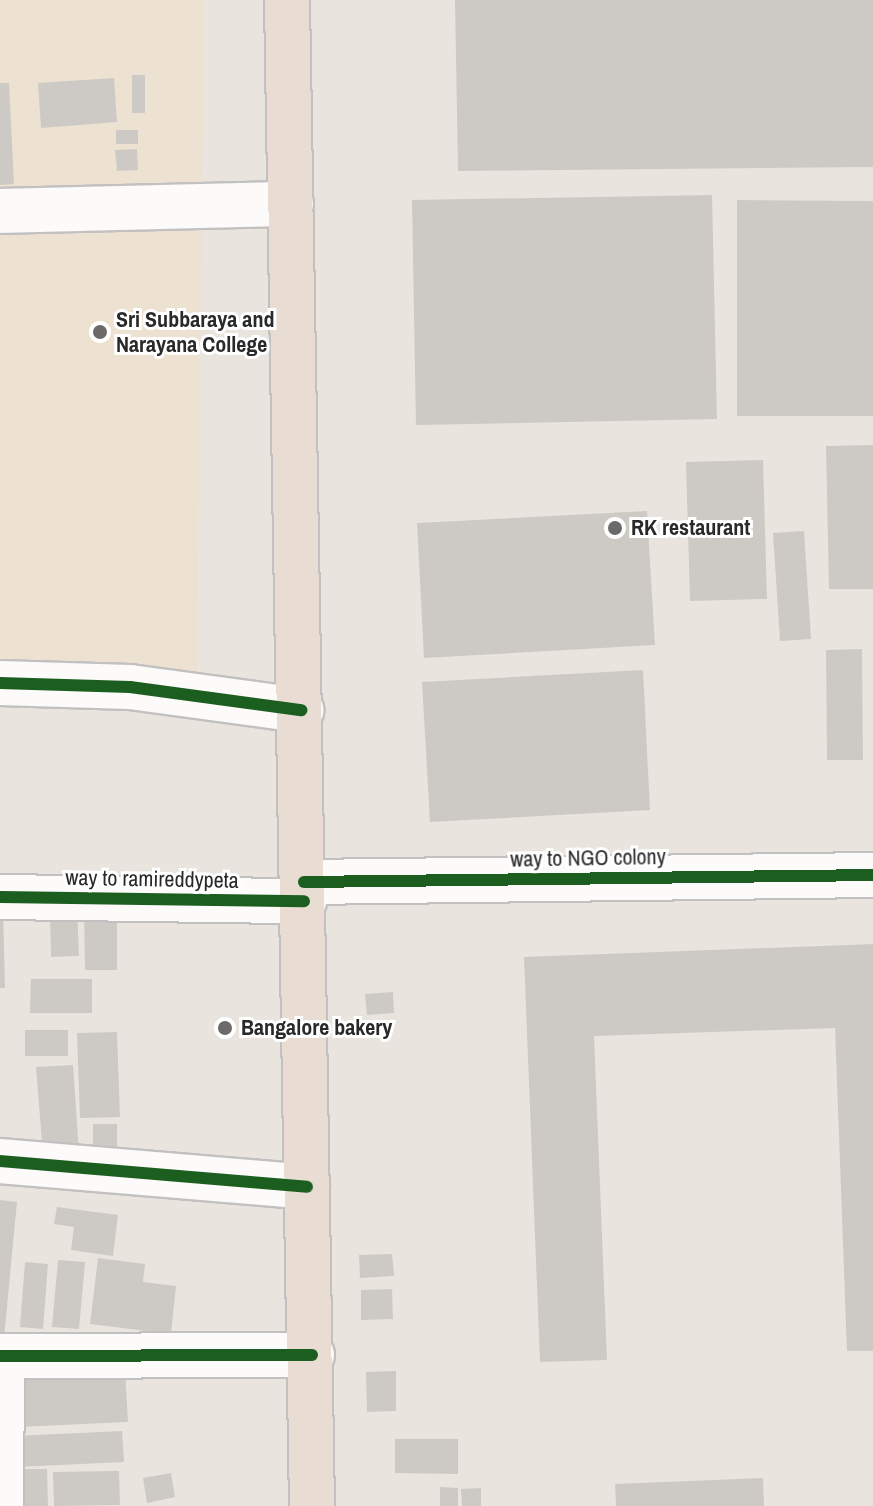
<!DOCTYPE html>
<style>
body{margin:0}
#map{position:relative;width:873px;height:1506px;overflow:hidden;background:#e9e4de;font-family:"Archivo Narrow",sans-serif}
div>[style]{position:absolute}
.education>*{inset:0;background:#ede2d1}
.building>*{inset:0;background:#cdcac5}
.roads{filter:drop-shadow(2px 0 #c2c0c0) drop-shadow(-2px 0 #c2c0c0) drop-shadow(0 2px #c2c0c0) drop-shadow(0 -2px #c2c0c0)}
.minor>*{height:44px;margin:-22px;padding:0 22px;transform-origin:22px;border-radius:22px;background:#fcfbfa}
.highway>*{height:44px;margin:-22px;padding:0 22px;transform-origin:22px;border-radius:22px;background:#e9dcd2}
.cycleway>*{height:12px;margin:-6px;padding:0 6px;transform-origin:6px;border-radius:6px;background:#1b5e20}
.dots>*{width:22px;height:22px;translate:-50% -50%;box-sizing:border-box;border:4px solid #fff;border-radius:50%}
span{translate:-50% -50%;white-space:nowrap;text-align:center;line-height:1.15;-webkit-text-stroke:6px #fff;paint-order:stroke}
.poi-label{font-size:22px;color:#292929;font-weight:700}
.left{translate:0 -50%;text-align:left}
.street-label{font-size:22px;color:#292929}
</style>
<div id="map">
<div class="education">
<div style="clip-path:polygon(0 0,204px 0,197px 674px,0 663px)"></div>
</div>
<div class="building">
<div style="clip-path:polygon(455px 0,873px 0,873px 167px,458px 171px)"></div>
<div style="clip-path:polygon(132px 75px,145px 75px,145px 113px,132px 113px)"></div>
<div style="clip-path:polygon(114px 78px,117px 122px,41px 128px,38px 83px)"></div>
<div style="clip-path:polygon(0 83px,9px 83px,14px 184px,0 185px)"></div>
<div style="clip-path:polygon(116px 130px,138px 130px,138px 144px,116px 144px)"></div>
<div style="clip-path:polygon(137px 149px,138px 170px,117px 171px,115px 150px)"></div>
<div style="clip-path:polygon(712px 195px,717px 419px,416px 425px,412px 200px)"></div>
<div style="clip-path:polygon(737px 200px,873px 201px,873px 416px,737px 416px)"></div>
<div style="clip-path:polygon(873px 445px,873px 589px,829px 589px,826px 446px)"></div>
<div style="clip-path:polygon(763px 460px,767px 599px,690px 601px,686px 462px)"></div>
<div style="clip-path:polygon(647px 511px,655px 645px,424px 658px,417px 523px)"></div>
<div style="clip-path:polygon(804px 531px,811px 639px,780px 641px,773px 533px)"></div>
<div style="clip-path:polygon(862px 649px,863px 760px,827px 760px,826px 650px)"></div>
<div style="clip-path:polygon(643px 670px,650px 810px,430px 822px,422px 682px)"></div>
<div style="clip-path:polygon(77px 908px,79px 956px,51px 957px,50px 909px)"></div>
<div style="clip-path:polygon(0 909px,3px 909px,5px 988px,0 988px)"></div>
<div style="clip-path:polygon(84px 912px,117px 912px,117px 970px,85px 970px)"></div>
<div style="clip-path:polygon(873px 944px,873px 1351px,847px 1351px,835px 1028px,594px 1036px,607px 1360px,540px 1362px,524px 957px)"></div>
<div style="clip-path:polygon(31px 979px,92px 979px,92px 1013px,30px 1013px)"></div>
<div style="clip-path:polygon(393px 992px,394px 1013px,367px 1015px,365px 994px)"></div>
<div style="clip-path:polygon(25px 1030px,68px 1030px,68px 1056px,25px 1056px)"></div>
<div style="clip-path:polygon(117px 1032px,120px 1117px,80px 1118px,77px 1033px)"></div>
<div style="clip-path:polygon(73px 1065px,79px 1152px,43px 1155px,36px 1067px)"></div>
<div style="clip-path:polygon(93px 1124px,117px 1124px,117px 1156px,93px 1156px)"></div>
<div style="clip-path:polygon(0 1200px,17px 1202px,4px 1339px,0 1338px)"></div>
<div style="clip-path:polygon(57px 1207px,118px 1215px,113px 1256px,71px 1250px,74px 1227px,54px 1224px)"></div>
<div style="clip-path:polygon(392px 1254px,394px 1276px,360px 1278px,359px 1255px)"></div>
<div style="clip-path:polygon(98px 1258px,145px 1264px,143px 1282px,176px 1286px,171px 1334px,90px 1324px)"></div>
<div style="clip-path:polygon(58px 1260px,85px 1262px,79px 1329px,52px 1327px)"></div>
<div style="clip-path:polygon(25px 1262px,48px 1264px,43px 1329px,20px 1327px)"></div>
<div style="clip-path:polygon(392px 1289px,393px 1319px,361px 1320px,361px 1290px)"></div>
<div style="clip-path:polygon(125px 1369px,128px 1422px,18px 1427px,16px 1373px)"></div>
<div style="clip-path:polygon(396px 1371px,396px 1411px,367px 1412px,366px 1372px)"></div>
<div style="clip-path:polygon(122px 1431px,124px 1462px,16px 1467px,14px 1436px)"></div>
<div style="clip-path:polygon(395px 1439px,458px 1439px,458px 1474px,395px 1473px)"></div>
<div style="clip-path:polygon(17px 1469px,47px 1469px,48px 1506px,17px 1506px)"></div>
<div style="clip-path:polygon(119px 1471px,120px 1505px,54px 1506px,53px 1472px)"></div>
<div style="clip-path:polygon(171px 1473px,175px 1497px,147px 1503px,143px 1478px)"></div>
<div style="clip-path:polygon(763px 1478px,764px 1506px,616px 1506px,615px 1484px)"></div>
<div style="clip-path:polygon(440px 1487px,458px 1488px,458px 1506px,440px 1506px)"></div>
<div style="clip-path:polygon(481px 1488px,481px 1506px,462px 1506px,461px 1489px)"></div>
</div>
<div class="roads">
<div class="minor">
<div style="left:0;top:211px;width:291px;rotate:-1.4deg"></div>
<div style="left:0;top:683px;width:130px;rotate:1.8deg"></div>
<div style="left:130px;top:687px;width:173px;rotate:7.7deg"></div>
<div style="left:304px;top:882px;width:569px;rotate:-0.7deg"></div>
<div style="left:0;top:897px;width:304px;rotate:0.8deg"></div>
<div style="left:0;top:1161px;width:308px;rotate:4.8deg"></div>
<div style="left:0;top:1356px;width:312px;rotate:-0.2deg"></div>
<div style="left:1px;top:1506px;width:150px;rotate:-89.6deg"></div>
</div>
<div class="highway">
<div style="left:287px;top:0;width:1506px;rotate:89.05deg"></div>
</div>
</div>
<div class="cycleway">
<div style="left:0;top:683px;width:130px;rotate:1.8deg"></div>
<div style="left:130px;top:687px;width:173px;rotate:7.7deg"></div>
<div style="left:304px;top:882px;width:569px;rotate:-0.7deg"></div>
<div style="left:0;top:897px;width:304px;rotate:0.8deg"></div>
<div style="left:0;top:1161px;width:308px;rotate:4.8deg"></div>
<div style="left:0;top:1356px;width:312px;rotate:-0.2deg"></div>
</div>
<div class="dots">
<div style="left:100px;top:332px;background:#6c6a68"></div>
<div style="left:615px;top:528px;background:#6c6a68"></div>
<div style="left:225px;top:1028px;background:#6c6a68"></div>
</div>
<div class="poi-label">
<span class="left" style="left:116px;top:332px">Sri Subbaraya and<br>Narayana College</span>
<span class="left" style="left:631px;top:528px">RK restaurant</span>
<span class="left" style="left:241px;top:1028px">Bangalore bakery</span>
</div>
<div class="street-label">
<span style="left:588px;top:858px;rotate:-1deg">way to NGO colony</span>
<span style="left:152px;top:879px;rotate:1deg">way to ramireddypeta</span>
</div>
</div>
